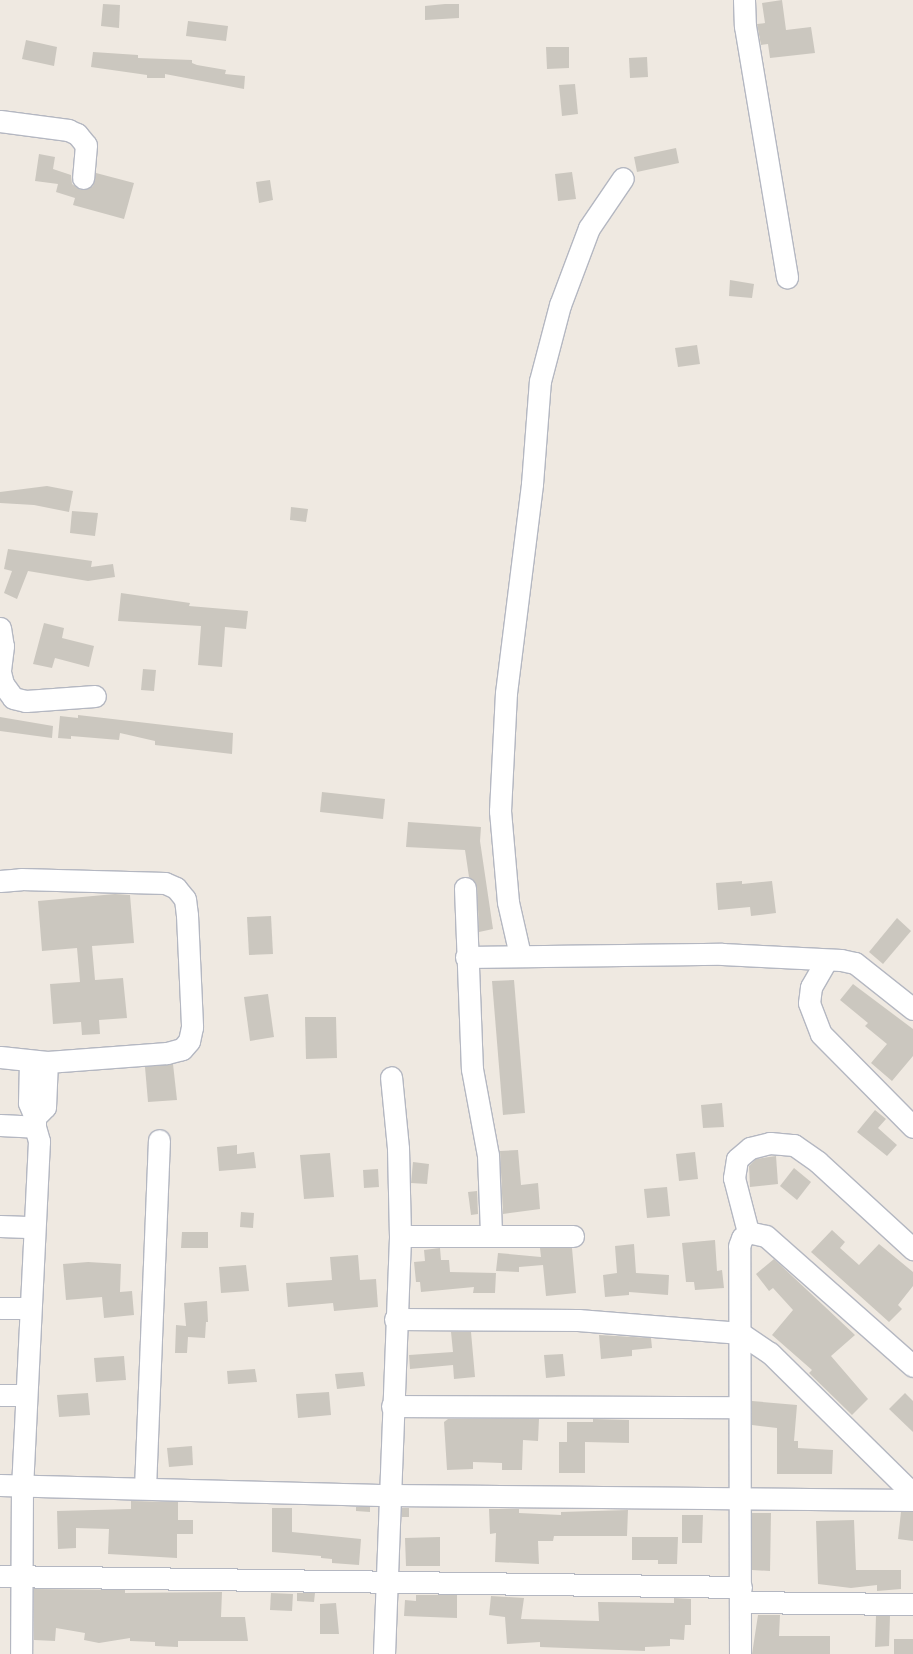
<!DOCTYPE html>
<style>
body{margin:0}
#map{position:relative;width:913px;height:1654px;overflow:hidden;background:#efe9e1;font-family:"Archivo Narrow",sans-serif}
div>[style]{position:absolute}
.building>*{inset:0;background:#cbc7bf}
.roads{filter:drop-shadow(1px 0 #b4b7c1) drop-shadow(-1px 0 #b4b7c1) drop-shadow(0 1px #b4b7c1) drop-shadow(0 -1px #b4b7c1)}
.minor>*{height:21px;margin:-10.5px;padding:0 10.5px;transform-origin:10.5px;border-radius:10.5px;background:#fff}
span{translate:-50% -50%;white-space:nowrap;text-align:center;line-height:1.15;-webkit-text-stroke:4px #fff;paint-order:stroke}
</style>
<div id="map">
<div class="building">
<div style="clip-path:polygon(782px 0,786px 30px,811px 27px,815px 53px,770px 58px,768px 44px,761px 45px,757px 24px,765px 23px,762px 3px)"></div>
<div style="clip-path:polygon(103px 4px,120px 5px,119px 28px,101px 26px)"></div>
<div style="clip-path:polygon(445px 4px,459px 4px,459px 18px,425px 20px,425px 6px)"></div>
<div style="clip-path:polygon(188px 21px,228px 26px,226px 41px,186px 36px)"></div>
<div style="clip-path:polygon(26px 40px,57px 47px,54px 66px,22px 59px)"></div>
<div style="clip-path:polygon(546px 47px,569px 47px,569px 68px,547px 69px)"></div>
<div style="clip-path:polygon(93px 52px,138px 55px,138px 58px,192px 60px,192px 63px,197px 65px,226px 70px,225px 74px,245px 76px,244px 89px,165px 74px,165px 78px,147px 78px,147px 75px,91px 67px)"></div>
<div style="clip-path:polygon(647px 57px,648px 77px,630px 78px,629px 58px)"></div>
<div style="clip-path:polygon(575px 84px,578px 114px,562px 116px,559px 85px)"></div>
<div style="clip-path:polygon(676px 148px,679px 163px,637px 172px,634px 157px)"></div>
<div style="clip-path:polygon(39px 154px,55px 157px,53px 169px,71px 175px,72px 184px,81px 190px,93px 186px,96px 173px,134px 183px,124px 219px,73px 205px,75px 198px,56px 192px,58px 184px,35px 181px)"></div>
<div style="clip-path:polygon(572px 172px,576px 199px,558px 201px,555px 174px)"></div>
<div style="clip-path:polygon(270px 180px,273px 200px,259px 203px,256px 182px)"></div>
<div style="clip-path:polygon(730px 280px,754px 284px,752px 298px,729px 296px)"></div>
<div style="clip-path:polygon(697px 345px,700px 364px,678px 367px,675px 348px)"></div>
<div style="clip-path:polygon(47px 486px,73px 491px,69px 512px,34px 505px,0 503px,0 492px)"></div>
<div style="clip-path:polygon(291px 507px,308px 509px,306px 522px,290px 520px)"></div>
<div style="clip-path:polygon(72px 511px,98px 513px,95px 536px,70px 533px)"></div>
<div style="clip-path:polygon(8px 549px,92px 561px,91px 567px,113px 564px,115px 577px,88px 581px,28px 571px,17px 599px,4px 593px,12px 571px,4px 569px)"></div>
<div style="clip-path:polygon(121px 593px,190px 603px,189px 606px,248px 611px,246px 629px,225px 627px,222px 667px,198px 665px,201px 626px,118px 621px)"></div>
<div style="clip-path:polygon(44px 623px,64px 628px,62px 638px,94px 646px,89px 667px,55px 658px,52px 668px,33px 664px)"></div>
<div style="clip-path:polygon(143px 669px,156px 670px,154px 691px,141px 690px)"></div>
<div style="clip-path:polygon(78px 715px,233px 733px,232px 754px,155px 745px,155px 741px,120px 733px,119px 740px,71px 736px,71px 739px,58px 738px,60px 716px,78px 718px)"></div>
<div style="clip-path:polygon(0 717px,53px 726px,52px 738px,0 731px)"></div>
<div style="clip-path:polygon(322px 792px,385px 799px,383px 819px,320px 812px)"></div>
<div style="clip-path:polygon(408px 822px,481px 827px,480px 841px,493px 929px,479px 932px,477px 887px,469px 877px,465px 850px,406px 847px)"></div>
<div style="clip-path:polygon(742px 881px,742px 884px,772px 881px,776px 913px,751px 916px,750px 907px,718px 910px,716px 883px)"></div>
<div style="clip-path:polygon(115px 894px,130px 895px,134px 943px,92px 946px,95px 980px,123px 978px,127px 1018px,99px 1020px,100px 1034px,82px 1035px,81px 1022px,53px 1024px,50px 984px,80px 982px,77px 948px,42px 951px,38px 901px)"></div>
<div style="clip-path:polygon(271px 916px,273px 954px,249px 955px,247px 917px)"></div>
<div style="clip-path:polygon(897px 918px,911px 931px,883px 964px,869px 952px)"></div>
<div style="clip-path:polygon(514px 980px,525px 1113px,503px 1115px,492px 981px)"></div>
<div style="clip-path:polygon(853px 984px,913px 1029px,913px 1056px,892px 1081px,871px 1063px,887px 1044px,865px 1026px,868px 1023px,840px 1000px)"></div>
<div style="clip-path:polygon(268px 994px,274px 1037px,250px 1041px,244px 997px)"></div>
<div style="clip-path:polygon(305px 1017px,336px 1017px,337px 1058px,306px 1059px)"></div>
<div style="clip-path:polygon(173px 1064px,177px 1100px,148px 1102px,145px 1067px)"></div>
<div style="clip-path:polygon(722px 1103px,724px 1127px,703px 1128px,701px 1105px)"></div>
<div style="clip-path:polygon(875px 1110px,886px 1119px,878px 1128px,897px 1145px,887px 1156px,857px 1132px)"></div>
<div style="clip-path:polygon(237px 1145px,237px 1154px,254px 1152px,256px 1168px,219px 1171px,217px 1147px)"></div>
<div style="clip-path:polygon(518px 1150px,521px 1185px,538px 1183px,540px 1209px,503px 1214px,500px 1151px)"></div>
<div style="clip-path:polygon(695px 1152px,698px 1179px,679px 1181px,676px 1154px)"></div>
<div style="clip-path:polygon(330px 1153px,334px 1197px,304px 1199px,300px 1155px)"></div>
<div style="clip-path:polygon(776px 1156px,778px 1184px,750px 1187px,749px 1166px,756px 1159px)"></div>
<div style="clip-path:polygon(413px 1162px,429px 1164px,427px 1184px,411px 1183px)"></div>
<div style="clip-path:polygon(794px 1168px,811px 1182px,797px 1200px,780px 1186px)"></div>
<div style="clip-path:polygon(378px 1169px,379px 1187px,364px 1188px,363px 1170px)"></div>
<div style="clip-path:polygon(667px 1187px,670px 1216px,647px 1218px,644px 1189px)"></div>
<div style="clip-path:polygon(477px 1191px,478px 1214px,471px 1215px,468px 1192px)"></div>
<div style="clip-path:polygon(241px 1212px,254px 1213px,253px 1228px,240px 1227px)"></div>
<div style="clip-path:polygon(832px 1230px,845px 1242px,840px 1248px,859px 1265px,879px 1244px,913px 1272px,913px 1286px,898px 1305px,902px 1309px,889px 1322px,811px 1252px)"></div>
<div style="clip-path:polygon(182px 1232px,208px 1232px,208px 1248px,181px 1248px)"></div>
<div style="clip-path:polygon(715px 1240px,717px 1271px,722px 1270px,724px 1288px,695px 1290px,694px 1282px,686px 1282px,682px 1243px)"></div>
<div style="clip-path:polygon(634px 1244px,636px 1273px,669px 1275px,668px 1295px,629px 1292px,629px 1295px,605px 1297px,603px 1275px,617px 1273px,615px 1246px)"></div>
<div style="clip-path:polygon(440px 1248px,441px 1260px,449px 1260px,450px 1272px,496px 1273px,495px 1293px,473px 1293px,474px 1287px,421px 1292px,420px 1282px,416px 1282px,414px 1262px,425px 1261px,424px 1250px)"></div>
<div style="clip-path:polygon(540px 1248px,572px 1248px,576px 1293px,546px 1296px,543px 1265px,519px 1267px,519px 1272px,496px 1271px,498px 1253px,541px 1257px)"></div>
<div style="clip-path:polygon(358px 1255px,360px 1280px,376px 1279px,378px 1307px,334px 1311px,333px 1303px,288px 1307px,286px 1283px,332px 1280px,330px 1257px)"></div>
<div style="clip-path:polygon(774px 1259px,855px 1335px,831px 1356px,868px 1399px,852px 1415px,809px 1373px,812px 1370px,772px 1335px,793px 1310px,773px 1288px,769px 1291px,756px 1274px)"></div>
<div style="clip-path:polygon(88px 1262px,121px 1264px,120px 1292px,132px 1291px,134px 1315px,104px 1318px,102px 1297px,66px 1300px,63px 1264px)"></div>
<div style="clip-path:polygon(246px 1265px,249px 1291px,221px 1293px,219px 1267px)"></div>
<div style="clip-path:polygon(207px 1301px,208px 1322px,206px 1322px,205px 1338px,188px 1337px,187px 1353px,175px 1353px,176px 1325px,186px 1326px,184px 1303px)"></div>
<div style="clip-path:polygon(451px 1332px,471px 1332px,475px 1377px,454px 1379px,453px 1365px,410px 1369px,409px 1355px,453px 1352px)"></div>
<div style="clip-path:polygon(599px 1335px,651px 1338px,652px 1348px,632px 1350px,632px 1356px,601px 1359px)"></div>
<div style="clip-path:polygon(563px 1354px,565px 1376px,546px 1378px,544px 1355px)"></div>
<div style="clip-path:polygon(124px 1356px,126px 1380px,96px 1382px,94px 1358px)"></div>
<div style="clip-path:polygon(255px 1369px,257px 1382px,228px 1384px,227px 1371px)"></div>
<div style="clip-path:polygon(363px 1372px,365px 1386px,337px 1389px,335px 1374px)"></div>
<div style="clip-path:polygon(329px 1392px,331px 1415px,298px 1418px,296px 1394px)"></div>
<div style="clip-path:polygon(88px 1393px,90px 1415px,59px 1417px,57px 1395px)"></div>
<div style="clip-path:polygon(905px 1393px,913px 1401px,913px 1432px,889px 1409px)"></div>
<div style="clip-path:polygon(752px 1401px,797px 1405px,794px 1441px,798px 1441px,798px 1448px,833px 1450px,832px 1474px,777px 1474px,777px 1428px,752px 1425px)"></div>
<div style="clip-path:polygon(448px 1419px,539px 1419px,538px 1441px,523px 1440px,522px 1470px,502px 1470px,502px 1463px,473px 1462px,473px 1469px,447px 1470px,444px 1422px)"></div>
<div style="clip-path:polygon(593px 1419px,629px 1420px,629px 1443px,585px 1442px,585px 1473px,559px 1473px,559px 1442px,567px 1442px,567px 1422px,593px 1422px)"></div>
<div style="clip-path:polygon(192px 1446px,193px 1465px,169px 1467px,167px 1448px)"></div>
<div style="clip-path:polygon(131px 1501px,178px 1502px,178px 1520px,193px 1520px,193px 1534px,177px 1534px,177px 1558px,108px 1554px,109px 1529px,76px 1528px,76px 1548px,58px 1549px,57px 1511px,131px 1509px)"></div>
<div style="clip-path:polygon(356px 1507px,370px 1507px,370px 1512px,356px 1511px)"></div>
<div style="clip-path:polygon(272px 1508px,292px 1508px,292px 1532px,361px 1539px,359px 1565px,332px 1563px,332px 1559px,321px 1558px,321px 1556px,272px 1552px)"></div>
<div style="clip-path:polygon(402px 1508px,409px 1508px,409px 1517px,402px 1517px)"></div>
<div style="clip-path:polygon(489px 1509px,519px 1509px,519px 1513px,561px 1515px,561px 1512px,628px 1510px,627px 1536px,554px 1536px,553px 1541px,538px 1541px,539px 1564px,495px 1562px,496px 1533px,490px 1534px)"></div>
<div style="clip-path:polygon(901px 1512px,913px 1512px,913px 1541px,898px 1539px)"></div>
<div style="clip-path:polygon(752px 1513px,771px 1513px,770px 1571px,752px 1570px)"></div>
<div style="clip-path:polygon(682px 1515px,703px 1515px,702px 1543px,682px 1543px)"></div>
<div style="clip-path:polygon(854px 1520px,856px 1570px,901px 1570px,901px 1589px,877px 1591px,877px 1585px,851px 1588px,818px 1584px,816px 1521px)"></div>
<div style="clip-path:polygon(440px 1537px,440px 1566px,406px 1566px,405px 1538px)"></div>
<div style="clip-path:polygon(632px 1537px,678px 1537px,677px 1564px,658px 1564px,658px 1560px,632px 1560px)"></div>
<div style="clip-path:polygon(34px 1589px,125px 1590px,125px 1593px,222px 1592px,221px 1617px,245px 1617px,248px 1641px,178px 1641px,178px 1647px,155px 1646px,155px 1642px,130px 1641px,130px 1638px,99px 1643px,84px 1640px,85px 1633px,56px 1628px,55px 1641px,34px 1640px)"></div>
<div style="clip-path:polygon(271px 1593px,293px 1594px,292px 1611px,270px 1610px)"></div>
<div style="clip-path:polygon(297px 1593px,315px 1593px,314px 1602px,297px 1601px)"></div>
<div style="clip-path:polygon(416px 1595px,457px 1595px,457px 1618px,404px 1616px,405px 1600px,416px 1601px)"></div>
<div style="clip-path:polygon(491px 1596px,524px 1598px,521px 1619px,599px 1621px,598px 1602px,674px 1603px,674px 1598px,691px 1599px,691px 1625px,685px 1625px,684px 1640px,670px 1639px,670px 1646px,645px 1647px,645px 1651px,540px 1647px,540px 1642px,507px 1644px,505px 1617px,489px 1615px)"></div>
<div style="clip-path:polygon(336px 1603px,339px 1634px,320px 1634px,320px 1604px)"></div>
<div style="clip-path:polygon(758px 1615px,780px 1615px,779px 1636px,830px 1636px,830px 1654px,752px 1654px)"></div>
<div style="clip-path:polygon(876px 1616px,890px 1616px,889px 1646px,875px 1647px)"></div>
<div style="clip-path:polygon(894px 1639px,913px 1639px,913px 1654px,894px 1654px)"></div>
</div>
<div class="roads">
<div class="minor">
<div style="left:744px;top:0;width:26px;rotate:88deg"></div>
<div style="left:745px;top:26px;width:255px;rotate:80.5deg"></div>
<div style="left:0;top:121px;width:69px;rotate:7.5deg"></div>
<div style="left:68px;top:130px;width:10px;rotate:24deg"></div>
<div style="left:77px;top:134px;width:14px;rotate:51deg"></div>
<div style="left:86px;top:145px;width:33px;rotate:95deg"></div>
<div style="left:0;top:628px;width:18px;rotate:81deg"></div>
<div style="left:3px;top:646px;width:23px;rotate:97deg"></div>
<div style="left:0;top:672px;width:12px;rotate:76deg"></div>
<div style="left:3px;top:684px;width:17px;rotate:54deg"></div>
<div style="left:13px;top:698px;width:13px;rotate:13deg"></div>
<div style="left:26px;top:701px;width:69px;rotate:-4.1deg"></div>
<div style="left:0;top:881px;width:21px;rotate:-5deg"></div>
<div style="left:21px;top:879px;width:144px;rotate:1.6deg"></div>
<div style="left:165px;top:883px;width:12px;rotate:24deg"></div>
<div style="left:176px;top:888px;width:14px;rotate:51deg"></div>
<div style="left:185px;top:899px;width:16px;rotate:83deg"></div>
<div style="left:187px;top:915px;width:112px;rotate:87.4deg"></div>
<div style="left:192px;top:1027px;width:14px;rotate:102deg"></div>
<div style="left:189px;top:1041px;width:11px;rotate:131deg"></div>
<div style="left:182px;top:1049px;width:16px;rotate:165deg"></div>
<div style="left:167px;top:1053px;width:120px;rotate:175.7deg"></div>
<div style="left:47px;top:1062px;width:47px;rotate:-173.9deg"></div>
<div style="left:465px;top:888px;width:181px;rotate:87.8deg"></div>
<div style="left:472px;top:1069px;width:87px;rotate:79.5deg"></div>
<div style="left:488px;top:1155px;width:79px;rotate:87.8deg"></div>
<div style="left:520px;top:955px;width:54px;rotate:-102.8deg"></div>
<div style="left:508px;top:902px;width:91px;rotate:-95deg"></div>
<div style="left:500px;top:811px;width:118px;rotate:-87.1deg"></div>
<div style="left:506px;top:693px;width:211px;rotate:-82.9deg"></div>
<div style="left:532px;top:484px;width:103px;rotate:-85.6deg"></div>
<div style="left:540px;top:381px;width:79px;rotate:-75.3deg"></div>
<div style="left:560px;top:305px;width:82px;rotate:-69.4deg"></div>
<div style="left:589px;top:228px;width:60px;rotate:-55.8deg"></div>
<div style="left:466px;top:957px;width:256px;rotate:-0.7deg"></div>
<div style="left:722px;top:954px;width:119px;rotate:2.9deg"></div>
<div style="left:841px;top:960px;width:14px;rotate:12deg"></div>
<div style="left:855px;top:963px;width:74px;rotate:38.4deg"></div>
<div style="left:826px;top:961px;width:30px;rotate:120deg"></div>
<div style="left:811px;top:987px;width:16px;rotate:97deg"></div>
<div style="left:809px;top:1003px;width:33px;rotate:69deg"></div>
<div style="left:821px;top:1034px;width:131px;rotate:45.3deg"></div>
<div style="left:30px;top:1062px;width:41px;rotate:91.4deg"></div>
<div style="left:29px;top:1103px;width:15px;rotate:67deg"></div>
<div style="left:35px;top:1117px;width:10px;rotate:90deg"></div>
<div style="left:35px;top:1117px;width:14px;rotate:-45deg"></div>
<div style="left:45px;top:1107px;width:45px;rotate:-87.5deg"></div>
<div style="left:0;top:1125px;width:35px;rotate:3deg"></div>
<div style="left:35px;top:1127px;width:15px;rotate:74deg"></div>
<div style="left:39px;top:1141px;width:344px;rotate:92.8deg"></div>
<div style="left:22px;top:1485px;width:169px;rotate:90.3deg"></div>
<div style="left:0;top:1226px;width:34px;rotate:2deg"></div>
<div style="left:748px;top:1232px;width:56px;rotate:-104.5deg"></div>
<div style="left:734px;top:1178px;width:19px;rotate:-81deg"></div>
<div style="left:737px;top:1159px;width:17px;rotate:-40deg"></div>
<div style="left:750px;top:1148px;width:21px;rotate:-14deg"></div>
<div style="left:770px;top:1143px;width:24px;rotate:5deg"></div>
<div style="left:794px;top:1145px;width:29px;rotate:35deg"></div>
<div style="left:818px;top:1162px;width:129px;rotate:42.5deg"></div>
<div style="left:400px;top:1236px;width:173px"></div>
<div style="left:0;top:1308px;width:29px"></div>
<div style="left:395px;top:1319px;width:183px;rotate:0.3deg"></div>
<div style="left:578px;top:1320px;width:163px;rotate:4.6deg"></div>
<div style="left:740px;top:1333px;width:36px;rotate:34deg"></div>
<div style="left:770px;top:1353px;width:201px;rotate:44.6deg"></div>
<div style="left:0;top:1395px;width:26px"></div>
<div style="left:392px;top:1406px;width:347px;rotate:0.2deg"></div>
<div style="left:0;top:1485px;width:390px;rotate:1.5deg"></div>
<div style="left:390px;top:1495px;width:523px;rotate:0.55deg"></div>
<div style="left:145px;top:1488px;width:348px;rotate:-87.7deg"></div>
<div style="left:0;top:1576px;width:741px;rotate:0.85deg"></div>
<div style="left:741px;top:1602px;width:172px;rotate:0.7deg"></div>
<div style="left:384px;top:1654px;width:418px;rotate:-87.8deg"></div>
<div style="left:400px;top:1236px;width:88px;rotate:-91.3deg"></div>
<div style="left:398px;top:1148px;width:71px;rotate:-95.6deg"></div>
<div style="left:740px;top:1654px;width:408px;rotate:-90.1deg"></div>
<div style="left:739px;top:1246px;width:9px;rotate:-69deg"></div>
<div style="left:742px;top:1238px;width:8px;rotate:-45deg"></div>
<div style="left:748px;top:1232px;width:18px;rotate:13deg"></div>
<div style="left:766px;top:1236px;width:196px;rotate:41.5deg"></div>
</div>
</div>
</div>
